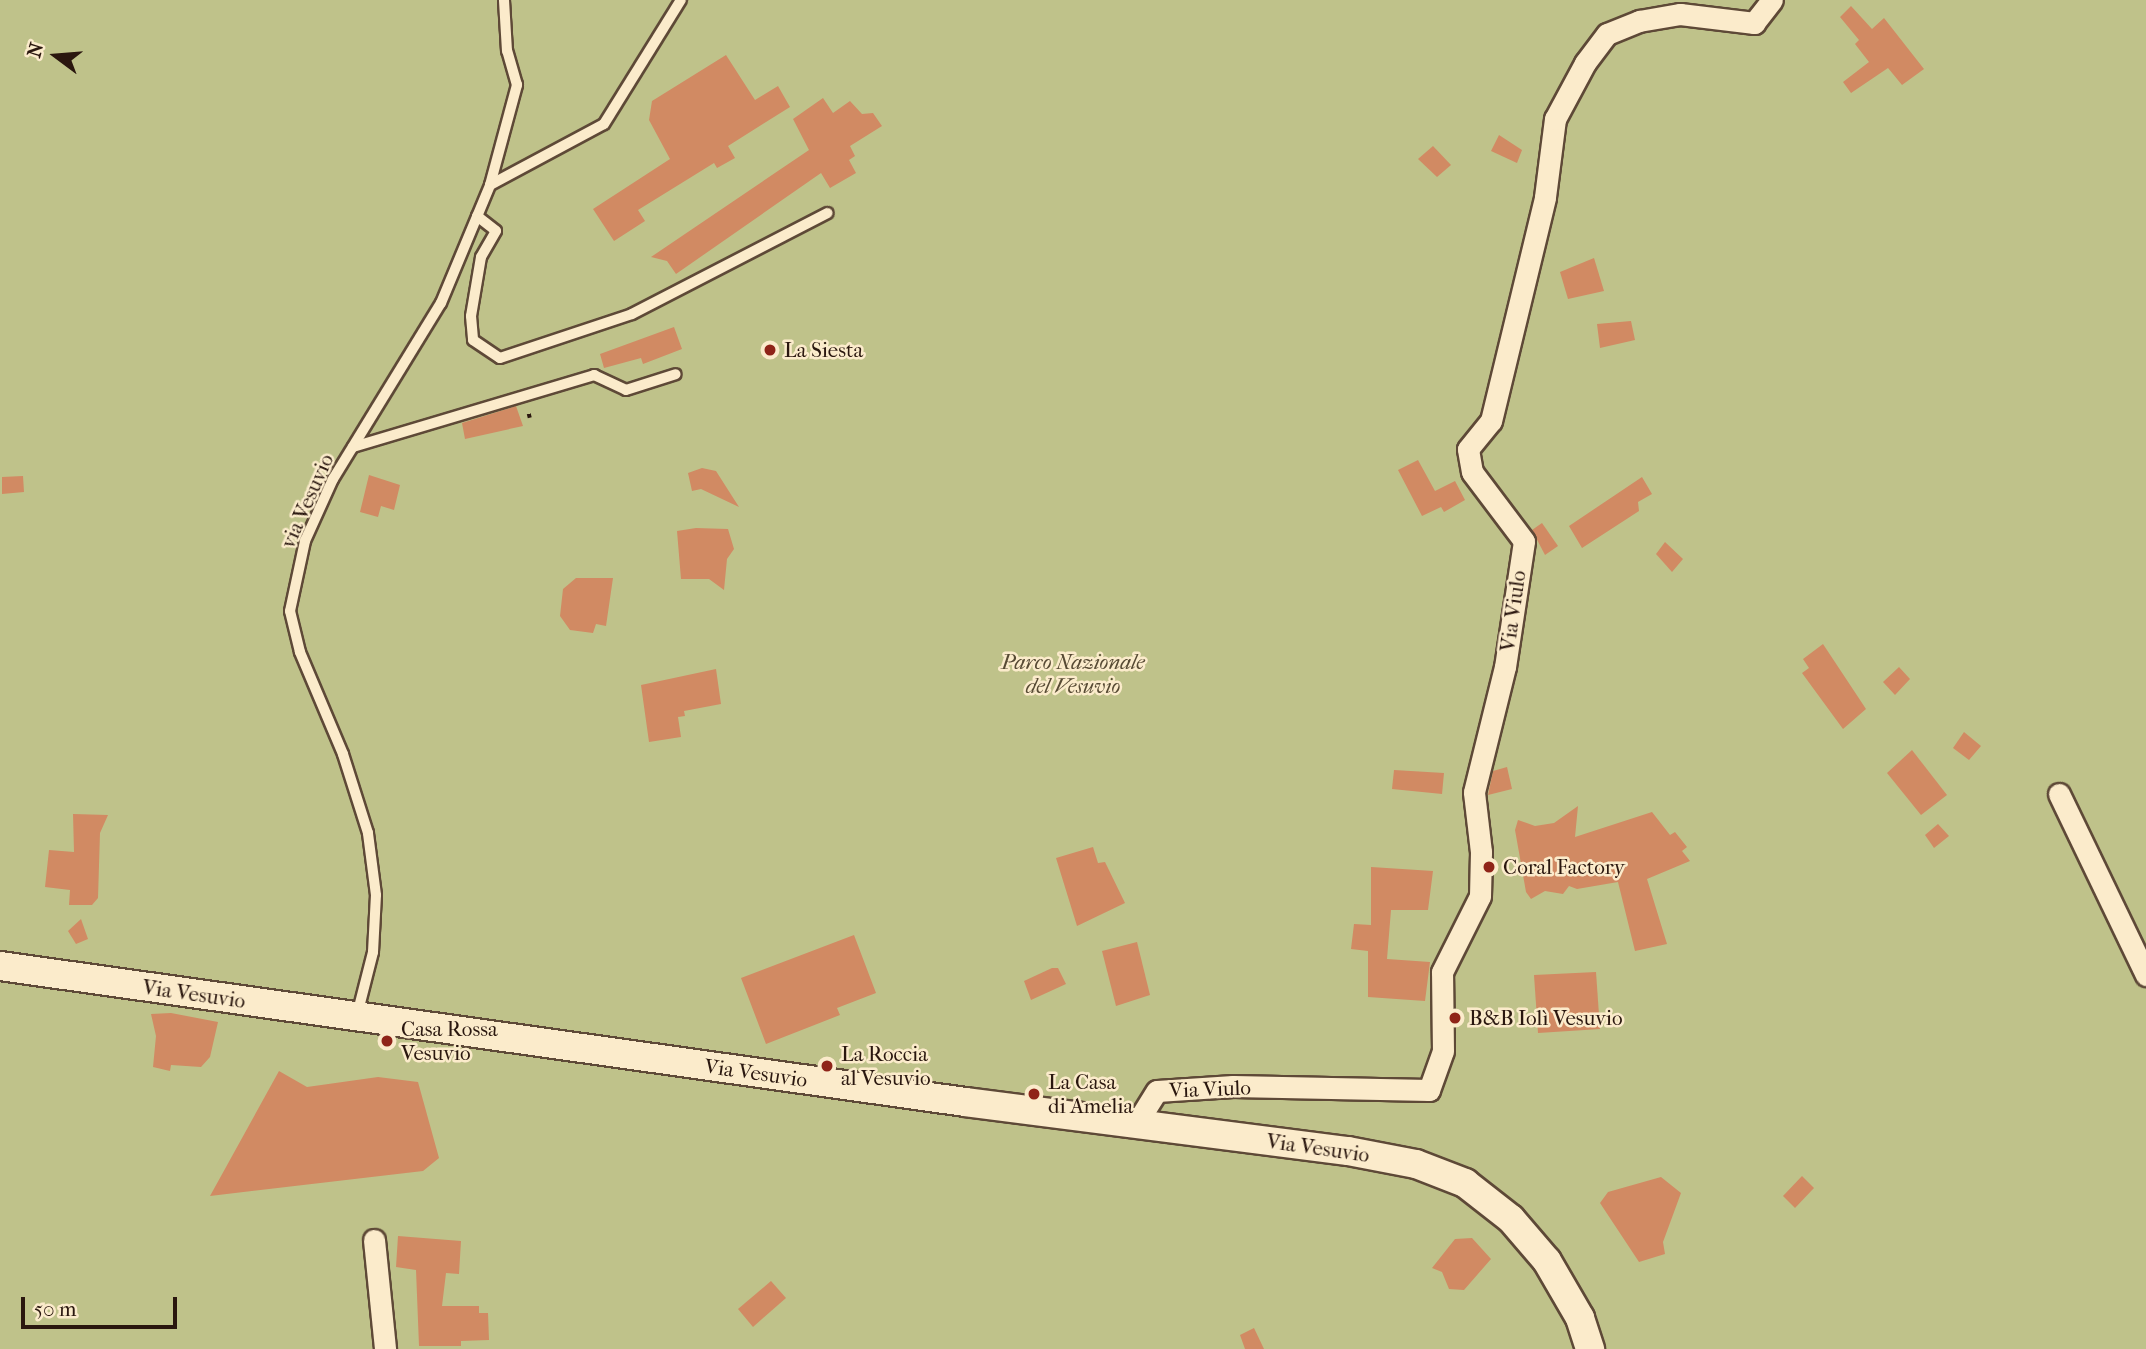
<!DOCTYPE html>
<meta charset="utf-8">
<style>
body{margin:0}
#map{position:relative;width:2146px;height:1349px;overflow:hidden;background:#f9e0af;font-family:"IM FELL French Canon",serif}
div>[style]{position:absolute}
.green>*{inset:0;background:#bfc28a}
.building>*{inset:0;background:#d18a63}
.path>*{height:3.5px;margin-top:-1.75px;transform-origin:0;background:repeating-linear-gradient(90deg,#2a170f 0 5px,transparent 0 8.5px)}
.roads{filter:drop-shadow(2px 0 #5e4937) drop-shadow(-2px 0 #5e4937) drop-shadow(0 2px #5e4937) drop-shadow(0 -2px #5e4937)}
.service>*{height:10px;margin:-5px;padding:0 5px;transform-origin:5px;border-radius:5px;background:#fbebcb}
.minor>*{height:21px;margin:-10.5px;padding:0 10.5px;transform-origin:10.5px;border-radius:10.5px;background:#fbebcb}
.tertiary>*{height:28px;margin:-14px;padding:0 14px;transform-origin:14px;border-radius:14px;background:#fbebcb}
.dots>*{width:19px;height:19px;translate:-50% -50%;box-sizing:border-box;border:4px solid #fbebcb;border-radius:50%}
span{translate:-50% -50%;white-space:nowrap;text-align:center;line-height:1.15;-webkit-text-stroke:5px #fbebcb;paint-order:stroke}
.poi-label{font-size:21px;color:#2a170f}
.left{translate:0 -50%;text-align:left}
.street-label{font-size:21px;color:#2a170f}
.park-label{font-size:21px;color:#574a34;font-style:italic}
.north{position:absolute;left:21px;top:21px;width:70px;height:70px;-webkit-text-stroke:5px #fbebcb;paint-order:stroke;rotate:286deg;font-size:19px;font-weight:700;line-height:28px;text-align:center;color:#2a170f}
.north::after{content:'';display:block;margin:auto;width:24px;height:32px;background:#2a170f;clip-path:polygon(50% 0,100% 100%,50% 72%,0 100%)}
.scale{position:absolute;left:21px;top:1297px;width:156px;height:32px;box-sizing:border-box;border:4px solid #2a170f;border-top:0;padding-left:9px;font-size:21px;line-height:24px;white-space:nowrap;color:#2a170f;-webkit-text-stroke:5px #fbebcb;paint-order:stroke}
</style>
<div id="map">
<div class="green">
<div style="clip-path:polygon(0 0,2146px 0,2146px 1349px,0 1349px)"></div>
</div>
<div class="building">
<div style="clip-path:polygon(1851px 6px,1872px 29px,1884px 18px,1924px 69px,1902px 85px,1888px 68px,1851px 93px,1843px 82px,1869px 62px,1855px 44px,1859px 40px,1840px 17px)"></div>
<div style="clip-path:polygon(726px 55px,755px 100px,778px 86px,790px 107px,728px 146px,735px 158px,717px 168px,714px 163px,638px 210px,645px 221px,614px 241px,593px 209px,670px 159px,649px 120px,652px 101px)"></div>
<div style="clip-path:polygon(823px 98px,833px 113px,850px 101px,862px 114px,873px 113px,882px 126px,850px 146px,855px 156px,849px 160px,856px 173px,830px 188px,821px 173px,676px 274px,667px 261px,651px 257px,809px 150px,793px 119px)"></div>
<div style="clip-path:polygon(1499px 135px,1522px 150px,1517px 163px,1491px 151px)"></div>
<div style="clip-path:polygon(1433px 146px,1451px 165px,1437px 177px,1418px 159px)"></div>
<div style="clip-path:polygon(1594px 258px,1604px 291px,1568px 299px,1560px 272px)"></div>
<div style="clip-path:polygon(1631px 321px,1635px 340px,1600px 348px,1597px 324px)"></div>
<div style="clip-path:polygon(674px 327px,682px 349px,643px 364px,641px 358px,604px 368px,600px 354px)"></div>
<div style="clip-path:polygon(516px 406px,523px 426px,465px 439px,462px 423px)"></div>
<div style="clip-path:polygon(1418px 460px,1435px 491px,1455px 481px,1465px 500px,1444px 512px,1441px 507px,1422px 516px,1398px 470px)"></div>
<div style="clip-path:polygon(702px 468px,716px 471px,739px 507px,701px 489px,692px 491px,688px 473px)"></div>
<div style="clip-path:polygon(369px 475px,400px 485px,394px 510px,381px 506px,378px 517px,360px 512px)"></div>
<div style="clip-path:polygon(23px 476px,24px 492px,2px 494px,2px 477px)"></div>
<div style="clip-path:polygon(1642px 477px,1652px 494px,1638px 502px,1639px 511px,1582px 548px,1569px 526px)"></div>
<div style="clip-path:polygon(1542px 523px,1558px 546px,1545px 555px,1532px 530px)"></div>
<div style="clip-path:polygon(696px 528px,728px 529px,734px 549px,727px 559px,724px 590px,709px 579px,681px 579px,677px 531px)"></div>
<div style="clip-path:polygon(1665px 542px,1683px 559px,1672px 572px,1656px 554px)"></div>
<div style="clip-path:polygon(576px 578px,613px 578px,606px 626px,596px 624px,593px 633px,570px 630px,560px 616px,563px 589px)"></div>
<div style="clip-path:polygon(1823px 644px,1866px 709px,1843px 729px,1802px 673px,1809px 668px,1803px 659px)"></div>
<div style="clip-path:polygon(1899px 667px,1910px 679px,1895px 695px,1883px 682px)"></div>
<div style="clip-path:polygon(716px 669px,721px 704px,684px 711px,685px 716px,678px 717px,681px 737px,649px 742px,641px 685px)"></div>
<div style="clip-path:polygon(1964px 732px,1981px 746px,1969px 760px,1953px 748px)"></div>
<div style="clip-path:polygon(1912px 750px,1947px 795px,1921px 815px,1887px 773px)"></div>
<div style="clip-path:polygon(1507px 767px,1512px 789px,1488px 795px,1493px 771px)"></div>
<div style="clip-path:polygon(1394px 770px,1444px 773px,1442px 794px,1392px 789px)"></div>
<div style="clip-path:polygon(1578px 806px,1575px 837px,1652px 812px,1670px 835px,1675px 832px,1687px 847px,1682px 851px,1690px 861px,1647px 879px,1667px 944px,1635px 951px,1618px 882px,1577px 889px,1569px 886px,1563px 894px,1545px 891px,1531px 899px,1526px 892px,1515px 830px,1518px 820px,1535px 826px,1554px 823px)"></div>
<div style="clip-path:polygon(73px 814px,108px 815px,100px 833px,98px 898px,92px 905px,69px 905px,70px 890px,45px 887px,49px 850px,74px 852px)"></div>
<div style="clip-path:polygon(1938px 824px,1949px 836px,1934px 848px,1925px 835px)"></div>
<div style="clip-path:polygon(1093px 847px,1098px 863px,1105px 862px,1125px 903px,1077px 926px,1056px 858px)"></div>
<div style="clip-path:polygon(1371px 867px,1433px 871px,1428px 910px,1391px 910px,1387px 959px,1430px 962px,1425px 1001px,1368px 997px,1368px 951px,1351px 949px,1354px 924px,1371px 925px)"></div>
<div style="clip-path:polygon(81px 919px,88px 939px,76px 944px,68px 931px)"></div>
<div style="clip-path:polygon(854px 935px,876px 993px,837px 1008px,840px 1015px,766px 1044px,741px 978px)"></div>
<div style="clip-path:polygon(1137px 942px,1150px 995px,1116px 1006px,1102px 951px)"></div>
<div style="clip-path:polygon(1052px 968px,1058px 968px,1066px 984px,1031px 1000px,1024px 981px)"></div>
<div style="clip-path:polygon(1596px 972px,1600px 1029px,1538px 1033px,1534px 975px)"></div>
<div style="clip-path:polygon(171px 1013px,218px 1022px,210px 1057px,201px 1067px,171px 1065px,170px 1071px,153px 1067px,156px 1036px,151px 1014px)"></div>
<div style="clip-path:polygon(279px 1071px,307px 1087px,378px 1077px,418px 1082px,439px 1158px,423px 1171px,210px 1196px)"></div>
<div style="clip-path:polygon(1802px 1176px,1814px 1188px,1795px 1208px,1783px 1196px)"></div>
<div style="clip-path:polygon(1661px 1177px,1681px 1193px,1663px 1242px,1665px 1254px,1639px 1262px,1600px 1203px,1608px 1192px)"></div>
<div style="clip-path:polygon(398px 1236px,461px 1241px,459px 1274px,446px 1273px,442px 1306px,479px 1306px,479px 1313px,488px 1313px,489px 1340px,461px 1341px,461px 1346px,419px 1346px,416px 1270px,396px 1267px)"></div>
<div style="clip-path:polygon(1472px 1238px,1491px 1259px,1464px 1290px,1449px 1289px,1442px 1272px,1432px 1268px,1455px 1239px)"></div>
<div style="clip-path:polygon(771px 1281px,786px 1298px,753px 1327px,738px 1309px)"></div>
<div style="clip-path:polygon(1254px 1328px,1264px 1349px,1245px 1349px,1240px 1335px)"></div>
</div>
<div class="path">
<div style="left:529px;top:414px;width:4px;rotate:76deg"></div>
</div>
<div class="roads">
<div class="service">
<div style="left:490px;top:185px;width:129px;rotate:-28.2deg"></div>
<div style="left:604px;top:124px;width:146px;rotate:-58.2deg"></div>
<div style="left:477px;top:216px;width:24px;rotate:38deg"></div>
<div style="left:496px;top:231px;width:30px;rotate:120deg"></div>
<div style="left:481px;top:257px;width:60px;rotate:99.6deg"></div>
<div style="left:471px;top:316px;width:24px;rotate:85deg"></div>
<div style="left:473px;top:340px;width:32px;rotate:34deg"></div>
<div style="left:500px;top:358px;width:139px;rotate:-18.4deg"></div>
<div style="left:632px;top:314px;width:220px;rotate:-27.3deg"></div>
<div style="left:353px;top:447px;width:252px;rotate:-16.6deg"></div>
<div style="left:594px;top:375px;width:35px;rotate:25deg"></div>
<div style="left:626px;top:390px;width:52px;rotate:-17.7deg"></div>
<div style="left:357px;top:1015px;width:65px;rotate:-75.7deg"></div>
<div style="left:373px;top:952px;width:57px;rotate:-87deg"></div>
<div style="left:376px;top:895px;width:63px;rotate:-97.4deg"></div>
<div style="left:368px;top:833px;width:83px;rotate:-107.6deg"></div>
<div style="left:343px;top:754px;width:111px;rotate:-112.9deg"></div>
<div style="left:300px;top:652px;width:42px;rotate:-103.7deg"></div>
<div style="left:290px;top:611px;width:72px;rotate:-77.9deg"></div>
<div style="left:305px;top:541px;width:68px;rotate:-65.7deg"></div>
<div style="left:333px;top:479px;width:206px;rotate:-58.5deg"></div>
<div style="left:441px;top:303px;width:128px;rotate:-67.4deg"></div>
<div style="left:490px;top:185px;width:104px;rotate:-74.9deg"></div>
<div style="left:517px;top:85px;width:35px;rotate:-106deg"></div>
<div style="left:507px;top:51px;width:51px;rotate:-93.4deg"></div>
</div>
<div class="minor">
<div style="left:2059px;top:794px;width:201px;rotate:64.3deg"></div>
<div style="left:1136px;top:1124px;width:39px;rotate:-58deg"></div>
<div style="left:1157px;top:1091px;width:76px;rotate:-3.8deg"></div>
<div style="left:1233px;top:1086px;width:196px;rotate:1.2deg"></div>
<div style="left:1429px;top:1090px;width:41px;rotate:-70.3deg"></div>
<div style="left:1443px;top:1051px;width:79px;rotate:-90.7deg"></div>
<div style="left:1442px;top:972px;width:85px;rotate:-63.4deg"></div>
<div style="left:1480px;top:896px;width:44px;rotate:-88.7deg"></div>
<div style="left:1481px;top:852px;width:60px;rotate:-96.7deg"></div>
<div style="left:1474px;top:792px;width:129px;rotate:-76.1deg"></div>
<div style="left:1505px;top:667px;width:127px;rotate:-81.4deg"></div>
<div style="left:1524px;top:541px;width:86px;rotate:-127deg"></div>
<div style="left:1472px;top:472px;width:23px;rotate:-100deg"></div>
<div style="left:1468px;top:449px;width:36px;rotate:-51deg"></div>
<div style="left:1491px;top:421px;width:230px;rotate:-76.4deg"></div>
<div style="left:1545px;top:197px;width:79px;rotate:-82.7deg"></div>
<div style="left:1555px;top:119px;width:64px;rotate:-61.8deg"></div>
<div style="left:1585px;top:63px;width:36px;rotate:-53deg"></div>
<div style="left:1607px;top:34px;width:35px;rotate:-22deg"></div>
<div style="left:1639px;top:21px;width:42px;rotate:-9.7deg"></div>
<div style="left:1680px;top:14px;width:75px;rotate:6.9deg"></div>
<div style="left:1754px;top:23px;width:29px;rotate:-52deg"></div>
<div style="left:374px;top:1240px;width:110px;rotate:84.2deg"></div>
</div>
<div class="tertiary">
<div style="left:0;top:966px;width:975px;rotate:8.02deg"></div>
<div style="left:965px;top:1102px;width:386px;rotate:7.3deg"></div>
<div style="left:1348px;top:1151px;width:69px;rotate:10.8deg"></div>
<div style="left:1416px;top:1164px;width:53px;rotate:21.2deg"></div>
<div style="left:1465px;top:1183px;width:58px;rotate:38deg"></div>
<div style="left:1511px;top:1219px;width:55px;rotate:49.4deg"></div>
<div style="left:1547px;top:1261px;width:66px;rotate:59.9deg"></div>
<div style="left:1580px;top:1318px;width:33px;rotate:72deg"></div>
</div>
</div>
<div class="dots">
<div style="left:770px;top:350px;background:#8f2418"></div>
<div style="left:1489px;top:867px;background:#8f2418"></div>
<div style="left:1455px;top:1018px;background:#8f2418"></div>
<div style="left:387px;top:1041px;background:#8f2418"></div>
<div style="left:827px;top:1066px;background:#8f2418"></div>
<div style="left:1034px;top:1094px;background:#8f2418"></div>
</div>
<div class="poi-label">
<span class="left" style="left:784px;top:350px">La Siesta</span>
<span class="left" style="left:1503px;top:867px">Coral Factory</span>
<span class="left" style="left:1469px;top:1018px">B&amp;B Iolì Vesuvio</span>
<span class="left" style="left:401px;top:1041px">Casa Rossa<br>Vesuvio</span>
<span class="left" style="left:841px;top:1066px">La Roccia<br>al Vesuvio</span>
<span class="left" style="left:1048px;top:1094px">La Casa<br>di Amelia</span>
</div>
<div class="street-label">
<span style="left:307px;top:501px;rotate:-66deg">via Vesuvio</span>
<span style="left:1513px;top:611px;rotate:-82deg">Via Viulo</span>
<span style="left:194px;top:994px;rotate:8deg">Via Vesuvio</span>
<span style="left:756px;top:1073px;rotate:8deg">Via Vesuvio</span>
<span style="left:1210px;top:1089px;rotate:-2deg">Via Viulo</span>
<span style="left:1318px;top:1148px;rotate:8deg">Via Vesuvio</span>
</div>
<div class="park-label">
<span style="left:1073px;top:674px">Parco Nazionale<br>del Vesuvio</span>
</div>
<div class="north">N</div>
<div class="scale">50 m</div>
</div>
